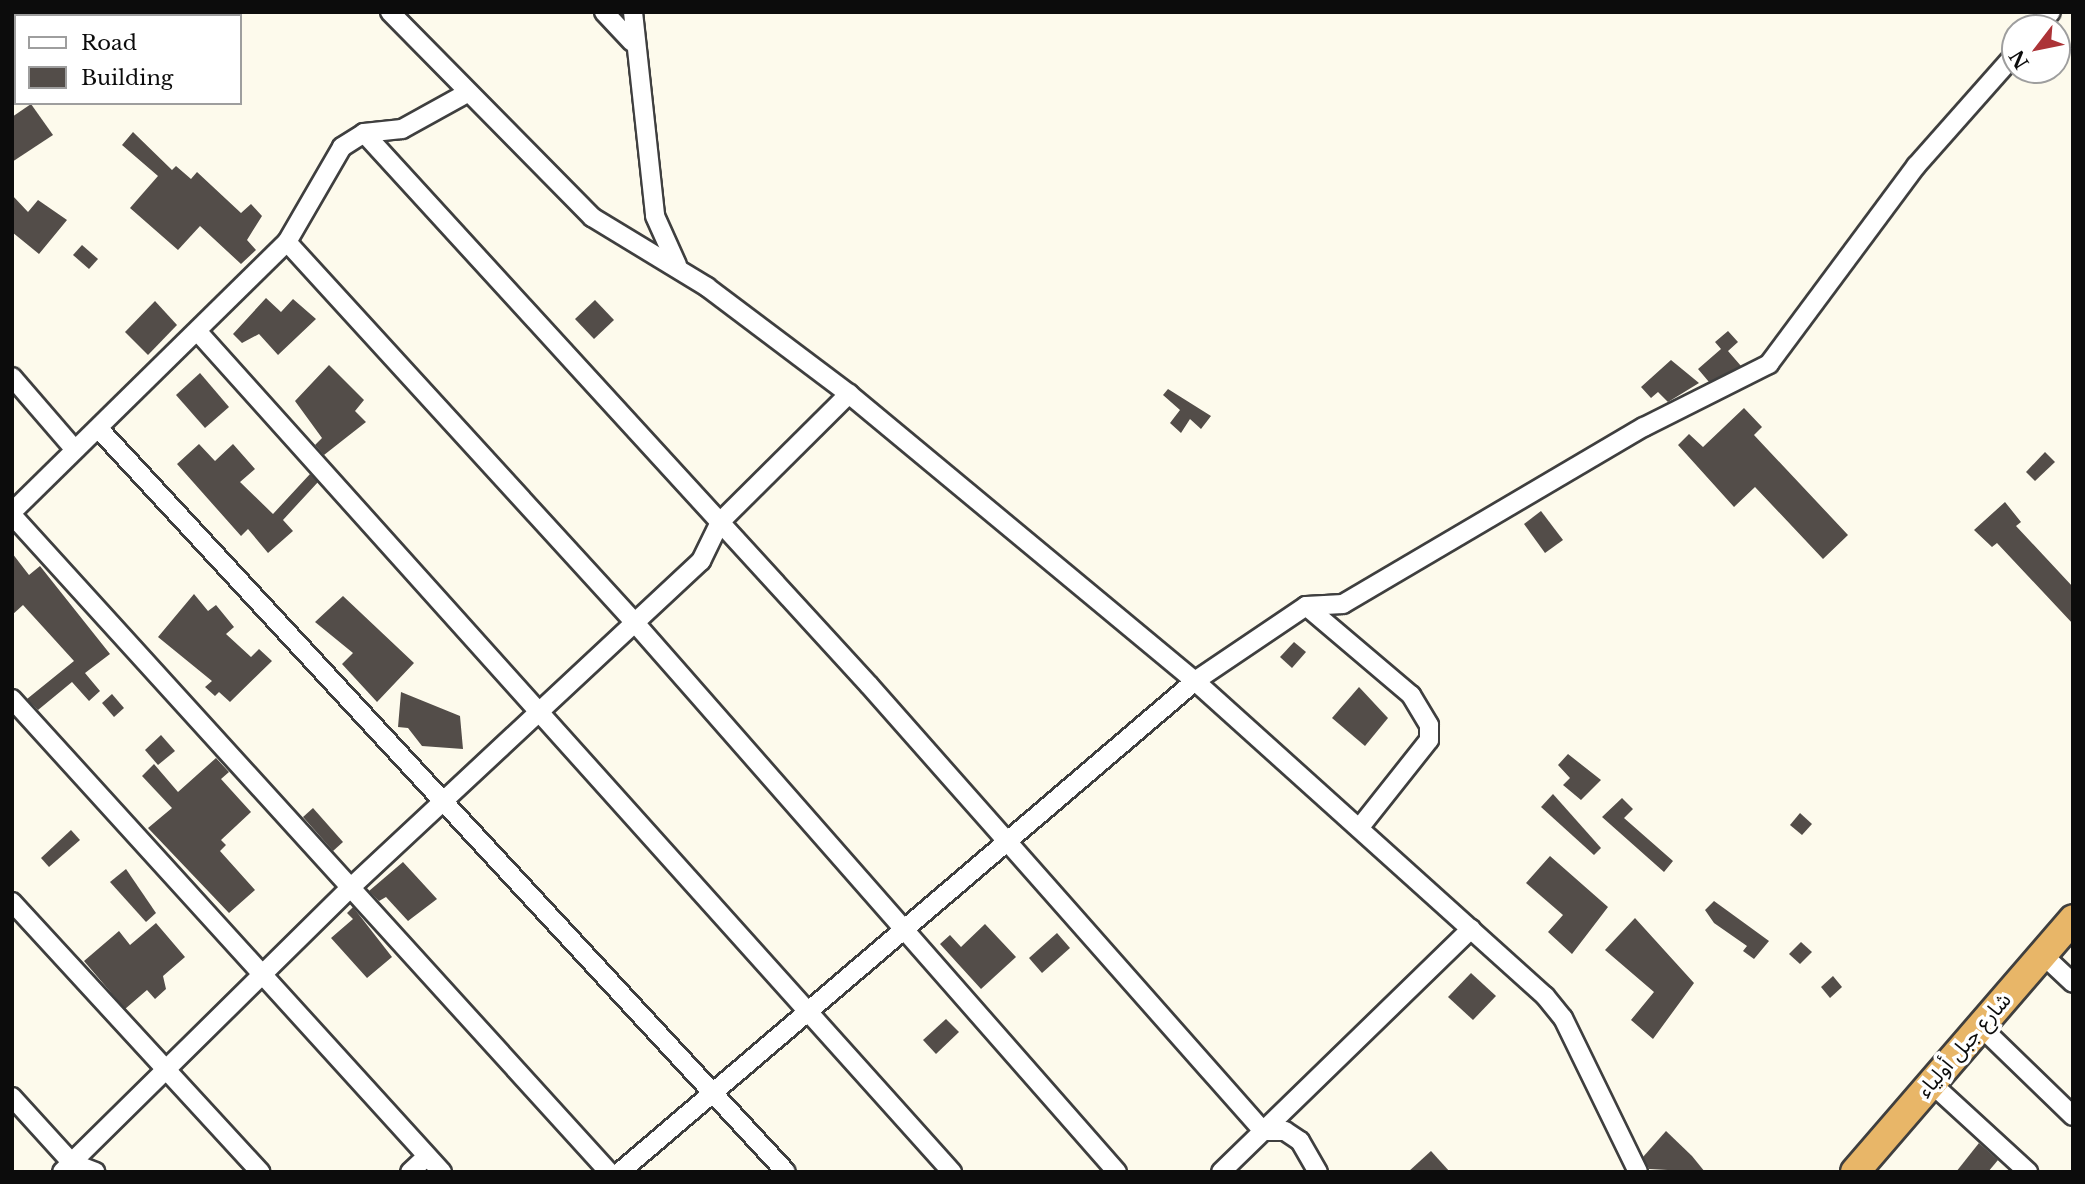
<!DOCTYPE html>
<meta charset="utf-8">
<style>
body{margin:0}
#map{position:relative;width:2085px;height:1184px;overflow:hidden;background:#fdfaec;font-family:"Libre Baskerville","Noto Sans Arabic",serif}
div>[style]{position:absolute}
.building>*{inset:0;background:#534d49}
.roads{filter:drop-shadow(2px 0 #3f3f3f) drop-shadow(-2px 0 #3f3f3f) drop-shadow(0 2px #3f3f3f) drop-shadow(0 -2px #3f3f3f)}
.minor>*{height:18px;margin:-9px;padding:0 9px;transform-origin:9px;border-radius:9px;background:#fff}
.trunk>*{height:28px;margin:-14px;padding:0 14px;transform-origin:14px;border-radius:14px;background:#e8b668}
span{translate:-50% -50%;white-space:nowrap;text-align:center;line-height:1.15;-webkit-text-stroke:7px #fff;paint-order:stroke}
.street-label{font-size:21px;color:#0c0c0c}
.frame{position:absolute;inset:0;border:14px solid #0c0c0c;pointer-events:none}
.legend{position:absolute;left:14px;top:14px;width:228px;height:91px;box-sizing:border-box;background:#fff;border:2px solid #9e9e9e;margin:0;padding:9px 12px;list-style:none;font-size:21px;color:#0c0c0c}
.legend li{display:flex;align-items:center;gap:14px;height:35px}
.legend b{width:35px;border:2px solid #9e9e9e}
.north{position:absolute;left:2001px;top:14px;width:70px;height:70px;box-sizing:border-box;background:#fff;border:2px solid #9e9e9e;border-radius:50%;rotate:238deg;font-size:19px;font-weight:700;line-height:28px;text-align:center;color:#0c0c0c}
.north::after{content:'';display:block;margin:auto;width:24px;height:32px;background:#ac3337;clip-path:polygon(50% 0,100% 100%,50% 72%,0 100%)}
</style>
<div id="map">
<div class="building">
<div style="clip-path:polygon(31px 104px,53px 135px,12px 162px,12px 117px)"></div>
<div style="clip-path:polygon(133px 132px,172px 170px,176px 166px,191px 179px,197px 172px,241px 213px,251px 204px,262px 216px,247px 240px,256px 250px,241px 264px,200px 226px,178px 250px,130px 208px,158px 176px,122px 145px)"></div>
<div style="clip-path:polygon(12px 195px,28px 212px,38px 200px,67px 220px,39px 254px,12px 232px)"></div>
<div style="clip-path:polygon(82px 245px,98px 259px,89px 269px,73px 255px)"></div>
<div style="clip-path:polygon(266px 298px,281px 312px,293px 299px,316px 319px,278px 355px,259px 334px,242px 343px,233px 334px)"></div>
<div style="clip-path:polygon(595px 300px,614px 320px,594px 339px,575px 319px)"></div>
<div style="clip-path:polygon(155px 301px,177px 325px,148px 355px,125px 332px)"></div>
<div style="clip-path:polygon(1728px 331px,1738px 342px,1728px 351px,1741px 366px,1709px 382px,1698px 369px,1721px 349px,1715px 342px)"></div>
<div style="clip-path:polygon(1671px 360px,1699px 383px,1668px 402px,1658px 392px,1651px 398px,1641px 387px)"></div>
<div style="clip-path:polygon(329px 365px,364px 400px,355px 411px,366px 422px,324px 455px,315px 445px,322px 438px,295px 401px)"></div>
<div style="clip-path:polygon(200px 373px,229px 407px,205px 428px,176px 395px)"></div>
<div style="clip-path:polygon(1168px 389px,1211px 416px,1201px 429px,1190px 419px,1181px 433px,1170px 423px,1180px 410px,1163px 395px)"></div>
<div style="clip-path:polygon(1744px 408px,1762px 427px,1754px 435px,1848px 535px,1823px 559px,1755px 487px,1734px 507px,1678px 445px,1689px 434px,1703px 447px)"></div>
<div style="clip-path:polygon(199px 444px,215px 461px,233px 444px,255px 469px,240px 482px,273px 514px,310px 474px,318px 482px,283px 520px,293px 531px,268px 553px,248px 529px,241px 536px,177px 464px)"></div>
<div style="clip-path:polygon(2045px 452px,2055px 462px,2035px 481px,2026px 472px)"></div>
<div style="clip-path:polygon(2005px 502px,2021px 522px,2016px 526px,2073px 587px,2073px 624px,1997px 543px,1992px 547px,1974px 530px)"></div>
<div style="clip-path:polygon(1541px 511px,1563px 540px,1545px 553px,1524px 524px)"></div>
<div style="clip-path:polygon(12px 553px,29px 575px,40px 566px,110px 654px,85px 673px,100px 691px,89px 701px,72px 682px,38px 710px,27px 699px,74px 661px,23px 605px,12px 615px)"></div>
<div style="clip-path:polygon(194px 594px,208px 611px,216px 605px,234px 627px,226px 634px,251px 657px,259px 649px,272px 661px,230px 702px,219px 692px,215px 696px,205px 687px,212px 681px,158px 637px)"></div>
<div style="clip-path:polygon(343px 596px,414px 663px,377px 702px,342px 664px,353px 653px,315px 622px)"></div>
<div style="clip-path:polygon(1294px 642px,1306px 652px,1292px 668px,1280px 657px)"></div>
<div style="clip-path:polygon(1359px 687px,1388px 718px,1365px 746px,1332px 718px)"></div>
<div style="clip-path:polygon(401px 692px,460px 716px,463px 749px,422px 746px,408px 728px,398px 727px)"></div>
<div style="clip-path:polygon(112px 694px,124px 708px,114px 717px,102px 703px)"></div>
<div style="clip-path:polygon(161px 735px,175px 751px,158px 765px,145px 750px)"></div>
<div style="clip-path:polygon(1568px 754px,1601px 780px,1581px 800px,1563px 785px,1570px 778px,1558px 765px)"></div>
<div style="clip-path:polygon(216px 758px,229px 772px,221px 779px,251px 812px,221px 840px,226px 845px,220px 851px,255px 890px,229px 913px,148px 828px,172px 808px,142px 776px,154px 764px,178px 792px)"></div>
<div style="clip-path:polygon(1553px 794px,1601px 848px,1594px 855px,1541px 807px)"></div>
<div style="clip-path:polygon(1622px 798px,1633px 809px,1624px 818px,1673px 861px,1664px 872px,1602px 817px)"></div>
<div style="clip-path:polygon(313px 808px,343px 842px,333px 851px,303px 817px)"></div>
<div style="clip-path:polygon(1800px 813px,1812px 824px,1802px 835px,1790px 825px)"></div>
<div style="clip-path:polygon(71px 830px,80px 840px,49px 867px,41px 858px)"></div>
<div style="clip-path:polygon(1550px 856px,1608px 907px,1572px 954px,1548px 932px,1563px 915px,1526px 883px)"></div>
<div style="clip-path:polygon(403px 862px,437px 899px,408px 921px,386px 897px,379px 901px,369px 891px)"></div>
<div style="clip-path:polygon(126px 869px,156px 913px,146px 922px,110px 882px)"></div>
<div style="clip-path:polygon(1714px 901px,1769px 941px,1754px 959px,1743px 951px,1747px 946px,1714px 923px,1705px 910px)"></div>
<div style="clip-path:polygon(353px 907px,392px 957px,367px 978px,331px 938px,353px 919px,347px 913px)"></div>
<div style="clip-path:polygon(1635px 918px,1694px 983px,1653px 1039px,1631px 1020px,1654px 992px,1605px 950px)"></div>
<div style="clip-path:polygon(156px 923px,185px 957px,163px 976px,166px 989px,155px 999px,147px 990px,125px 1009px,84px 961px,119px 931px,130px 945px)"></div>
<div style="clip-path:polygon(985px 924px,1016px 957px,981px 989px,940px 944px,950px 935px,961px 947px)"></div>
<div style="clip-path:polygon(1057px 933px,1070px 948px,1042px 973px,1029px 958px)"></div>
<div style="clip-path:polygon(1801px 942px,1812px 952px,1800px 964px,1789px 954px)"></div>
<div style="clip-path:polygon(1471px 973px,1496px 996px,1473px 1020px,1448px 997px)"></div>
<div style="clip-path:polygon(1833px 976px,1842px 987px,1830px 998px,1821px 987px)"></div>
<div style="clip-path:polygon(946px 1019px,959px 1032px,936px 1054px,923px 1040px)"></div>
<div style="clip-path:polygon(1666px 1131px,1692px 1156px,1705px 1172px,1649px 1169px,1643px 1157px)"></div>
<div style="clip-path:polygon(1979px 1143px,1998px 1160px,1988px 1172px,1956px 1172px)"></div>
<div style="clip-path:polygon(1431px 1151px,1450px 1172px,1408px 1172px)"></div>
</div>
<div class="roads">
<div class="minor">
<div style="left:390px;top:12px;width:288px;rotate:45.4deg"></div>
<div style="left:592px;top:217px;width:135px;rotate:31.3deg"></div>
<div style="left:707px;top:287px;width:178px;rotate:37deg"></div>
<div style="left:849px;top:394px;width:450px;rotate:39.7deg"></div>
<div style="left:1195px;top:681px;width:471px;rotate:42deg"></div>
<div style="left:1545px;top:996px;width:28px;rotate:51deg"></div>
<div style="left:1563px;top:1018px;width:171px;rotate:64deg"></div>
<div style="left:604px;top:12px;width:41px;rotate:47deg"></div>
<div style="left:633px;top:12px;width:205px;rotate:83.8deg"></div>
<div style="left:655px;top:216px;width:54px;rotate:65.8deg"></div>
<div style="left:2037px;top:28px;width:21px;rotate:-49deg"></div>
<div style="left:364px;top:133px;width:748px;rotate:47.55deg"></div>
<div style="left:869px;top:685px;width:595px;rotate:48.54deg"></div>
<div style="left:1263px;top:1131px;width:22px"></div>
<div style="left:1285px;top:1131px;width:18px;rotate:34deg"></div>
<div style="left:1300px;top:1141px;width:36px;rotate:60deg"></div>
<div style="left:287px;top:242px;width:517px;rotate:47.58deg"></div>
<div style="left:636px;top:624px;width:729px;rotate:48.73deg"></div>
<div style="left:198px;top:332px;width:1129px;rotate:48.09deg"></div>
<div style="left:12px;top:377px;width:96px;rotate:49.2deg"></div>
<div style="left:98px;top:428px;width:1013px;rotate:47.24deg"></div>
<div style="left:12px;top:512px;width:385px;rotate:-44.5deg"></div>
<div style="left:287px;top:242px;width:110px;rotate:-59.9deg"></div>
<div style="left:342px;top:147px;width:26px;rotate:-32deg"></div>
<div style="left:364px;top:133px;width:38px;rotate:-6deg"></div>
<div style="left:402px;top:129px;width:74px;rotate:-29deg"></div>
<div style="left:12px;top:515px;width:888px;rotate:47.74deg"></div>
<div style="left:1306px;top:606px;width:138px;rotate:40.3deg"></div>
<div style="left:1411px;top:695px;width:35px;rotate:59deg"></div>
<div style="left:1429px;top:725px;width:15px;rotate:90deg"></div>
<div style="left:1429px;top:740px;width:111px;rotate:128.4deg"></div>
<div style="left:12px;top:699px;width:639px;rotate:47.73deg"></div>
<div style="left:12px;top:902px;width:367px;rotate:47.4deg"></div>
<div style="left:2042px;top:954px;width:42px;rotate:43.1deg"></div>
<div style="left:1980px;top:1026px;width:129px;rotate:44.1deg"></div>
<div style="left:1931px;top:1083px;width:132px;rotate:42.5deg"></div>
<div style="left:12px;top:1097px;width:89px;rotate:47.7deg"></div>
<div style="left:72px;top:1163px;width:25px;rotate:21deg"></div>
<div style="left:62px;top:1172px;width:402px;rotate:-44.6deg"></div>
<div style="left:348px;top:890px;width:483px;rotate:-43deg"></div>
<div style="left:701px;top:561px;width:43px;rotate:-64deg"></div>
<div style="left:720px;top:522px;width:182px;rotate:-44.8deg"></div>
<div style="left:410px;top:1172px;width:23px;rotate:-43deg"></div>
<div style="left:620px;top:1172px;width:756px;rotate:-40.49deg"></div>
<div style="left:1195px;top:681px;width:134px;rotate:-34deg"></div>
<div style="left:1306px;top:606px;width:37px;rotate:-3deg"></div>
<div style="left:1343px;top:604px;width:349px;rotate:-30.5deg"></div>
<div style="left:1644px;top:427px;width:140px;rotate:-26.7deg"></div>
<div style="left:1769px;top:364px;width:247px;rotate:-53.4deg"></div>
<div style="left:1916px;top:166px;width:149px;rotate:-48.5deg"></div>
<div style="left:1221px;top:1172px;width:349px;rotate:-44.2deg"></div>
</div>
<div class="trunk">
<div style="left:1855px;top:1172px;width:334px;rotate:-49.2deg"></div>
</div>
</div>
<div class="street-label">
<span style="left:1964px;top:1045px;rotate:-49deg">شارع جبل أولياء</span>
</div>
<div class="frame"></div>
<ul class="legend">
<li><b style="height:9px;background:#fff"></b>Road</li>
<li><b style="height:19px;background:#534d49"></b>Building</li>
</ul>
<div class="north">N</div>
</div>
